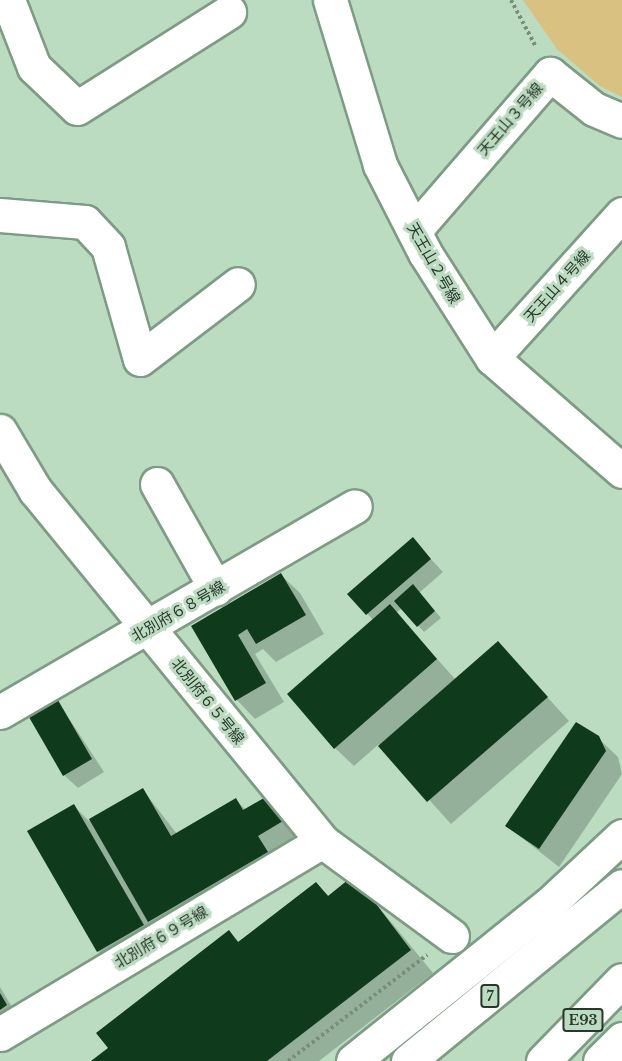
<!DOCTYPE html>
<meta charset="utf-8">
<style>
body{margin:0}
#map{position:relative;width:622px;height:1061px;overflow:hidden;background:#bbdcc1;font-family:"Libre Baskerville","Noto Sans JP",serif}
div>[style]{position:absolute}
.green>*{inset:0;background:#d8c181}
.shadow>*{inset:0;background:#0003}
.building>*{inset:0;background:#0f3a1c}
.path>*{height:4px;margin-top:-2px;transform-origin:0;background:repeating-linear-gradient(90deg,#768e7a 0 3px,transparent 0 6px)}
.roads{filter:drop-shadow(2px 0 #7d9c83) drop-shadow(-2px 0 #7d9c83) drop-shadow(0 2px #7d9c83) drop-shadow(0 -2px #7d9c83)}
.minor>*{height:33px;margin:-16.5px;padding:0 16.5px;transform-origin:16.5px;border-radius:16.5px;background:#fff}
.highway>*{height:33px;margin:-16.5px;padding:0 16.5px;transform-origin:16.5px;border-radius:16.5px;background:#fff}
span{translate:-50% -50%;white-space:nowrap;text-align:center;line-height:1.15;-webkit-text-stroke:6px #bbdcc1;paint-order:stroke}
.shield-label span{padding:2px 4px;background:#bbdcc1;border:2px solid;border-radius:4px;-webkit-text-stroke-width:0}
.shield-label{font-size:14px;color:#2a372c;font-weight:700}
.street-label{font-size:15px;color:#2a372c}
</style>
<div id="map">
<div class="green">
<div style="clip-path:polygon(523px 0,622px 0,622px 97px,600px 86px,557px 49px)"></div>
</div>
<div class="shadow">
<div style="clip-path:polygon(412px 539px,443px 572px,419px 593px,441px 618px,424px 632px,402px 608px,396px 613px,456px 680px,498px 643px,569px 721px,451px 824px,379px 744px,354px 766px,335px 748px,373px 620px,350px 594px)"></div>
<div style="clip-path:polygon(281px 575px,300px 593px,324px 634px,276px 662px,263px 649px,255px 654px,284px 702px,255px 719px,237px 700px,193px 626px)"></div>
<div style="clip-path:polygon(55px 697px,104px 772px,78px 788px,64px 775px)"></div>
<div style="clip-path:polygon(598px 738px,618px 757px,622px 774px,559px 867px,507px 826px)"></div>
<div style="clip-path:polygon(143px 790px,177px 834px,236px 800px,246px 810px,268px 797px,301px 840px,168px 940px,149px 921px,161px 944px,116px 970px,98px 951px,74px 806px,89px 821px)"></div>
<div style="clip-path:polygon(354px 877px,433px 973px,319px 1061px,94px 1061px,229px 932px,240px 943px,316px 884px,329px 896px)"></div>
<div style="clip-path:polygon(0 987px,19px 1019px,0 1030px)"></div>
</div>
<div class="building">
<div style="clip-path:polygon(413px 537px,431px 559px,366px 615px,347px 594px)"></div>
<div style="clip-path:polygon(281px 573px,306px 615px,256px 644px,247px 629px,238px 635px,266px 683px,235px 701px,191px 626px)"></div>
<div style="clip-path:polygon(413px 584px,435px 611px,417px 627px,394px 601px)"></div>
<div style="clip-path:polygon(390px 604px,437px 659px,334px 749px,287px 694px)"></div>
<div style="clip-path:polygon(498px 641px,548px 697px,427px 802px,378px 746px)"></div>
<div style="clip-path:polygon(55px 695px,92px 759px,63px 776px,26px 712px)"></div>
<div style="clip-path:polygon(576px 722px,599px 736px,606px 751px,539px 849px,505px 826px)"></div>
<div style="clip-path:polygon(143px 788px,171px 836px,236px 798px,243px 810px,269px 795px,283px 821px,258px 836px,268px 852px,148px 922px,89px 819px)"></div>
<div style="clip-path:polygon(74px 804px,144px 925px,97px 952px,27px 831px)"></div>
<div style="clip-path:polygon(354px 875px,411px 950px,267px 1061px,91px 1061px,108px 1048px,96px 1033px,229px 930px,238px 942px,316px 882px,328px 896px)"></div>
<div style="clip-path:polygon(0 993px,7px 1005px,0 1010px)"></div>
</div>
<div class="path">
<div style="left:511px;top:0;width:53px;rotate:62deg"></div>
<div style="left:288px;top:1061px;width:175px;rotate:-37.3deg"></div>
</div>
<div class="roads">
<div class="minor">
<div style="left:8px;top:0;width:72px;rotate:68.8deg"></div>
<div style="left:34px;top:67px;width:59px;rotate:43.6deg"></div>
<div style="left:77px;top:108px;width:180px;rotate:-32.3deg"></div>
<div style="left:330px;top:0;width:172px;rotate:73.1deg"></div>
<div style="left:380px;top:165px;width:99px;rotate:62.9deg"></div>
<div style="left:425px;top:253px;width:125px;rotate:57.5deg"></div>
<div style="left:492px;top:358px;width:172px;rotate:41deg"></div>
<div style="left:0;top:215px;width:85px;rotate:4.7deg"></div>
<div style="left:85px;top:222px;width:34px;rotate:47deg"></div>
<div style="left:108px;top:247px;width:116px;rotate:74.1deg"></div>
<div style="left:140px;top:359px;width:123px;rotate:-37.4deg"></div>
<div style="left:414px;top:231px;width:208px;rotate:-49.1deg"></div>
<div style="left:550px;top:74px;width:56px;rotate:38.5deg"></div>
<div style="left:594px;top:109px;width:30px;rotate:23deg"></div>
<div style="left:492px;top:358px;width:194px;rotate:-47.9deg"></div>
<div style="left:0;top:431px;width:69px;rotate:59.3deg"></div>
<div style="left:35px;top:490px;width:453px;rotate:50.7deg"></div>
<div style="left:322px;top:841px;width:161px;rotate:36.2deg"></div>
<div style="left:157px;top:484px;width:120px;rotate:60.7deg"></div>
<div style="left:0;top:712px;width:410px;rotate:-30.1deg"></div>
<div style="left:0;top:1034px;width:375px;rotate:-30.9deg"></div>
</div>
<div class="highway">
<div style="left:353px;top:1061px;width:250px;rotate:-38.7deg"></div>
<div style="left:548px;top:905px;width:101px;rotate:-43deg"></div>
<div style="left:408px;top:1061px;width:276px;rotate:-39.3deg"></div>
<div style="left:543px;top:1061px;width:113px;rotate:-45.7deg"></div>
<div style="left:600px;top:1061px;width:31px;rotate:-45deg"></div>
</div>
</div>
<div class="shield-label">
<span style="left:490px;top:996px">7</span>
<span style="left:583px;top:1020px">E93</span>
</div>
<div class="street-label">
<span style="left:510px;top:119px;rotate:-49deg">天王山３号線</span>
<span style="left:434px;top:263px;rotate:60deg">天王山２号線</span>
<span style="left:557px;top:286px;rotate:-48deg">天王山４号線</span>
<span style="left:178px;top:611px;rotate:-30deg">北別府６８号線</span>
<span style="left:208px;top:701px;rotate:51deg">北別府６５号線</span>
<span style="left:161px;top:937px;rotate:-31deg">北別府６９号線</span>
</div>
</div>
